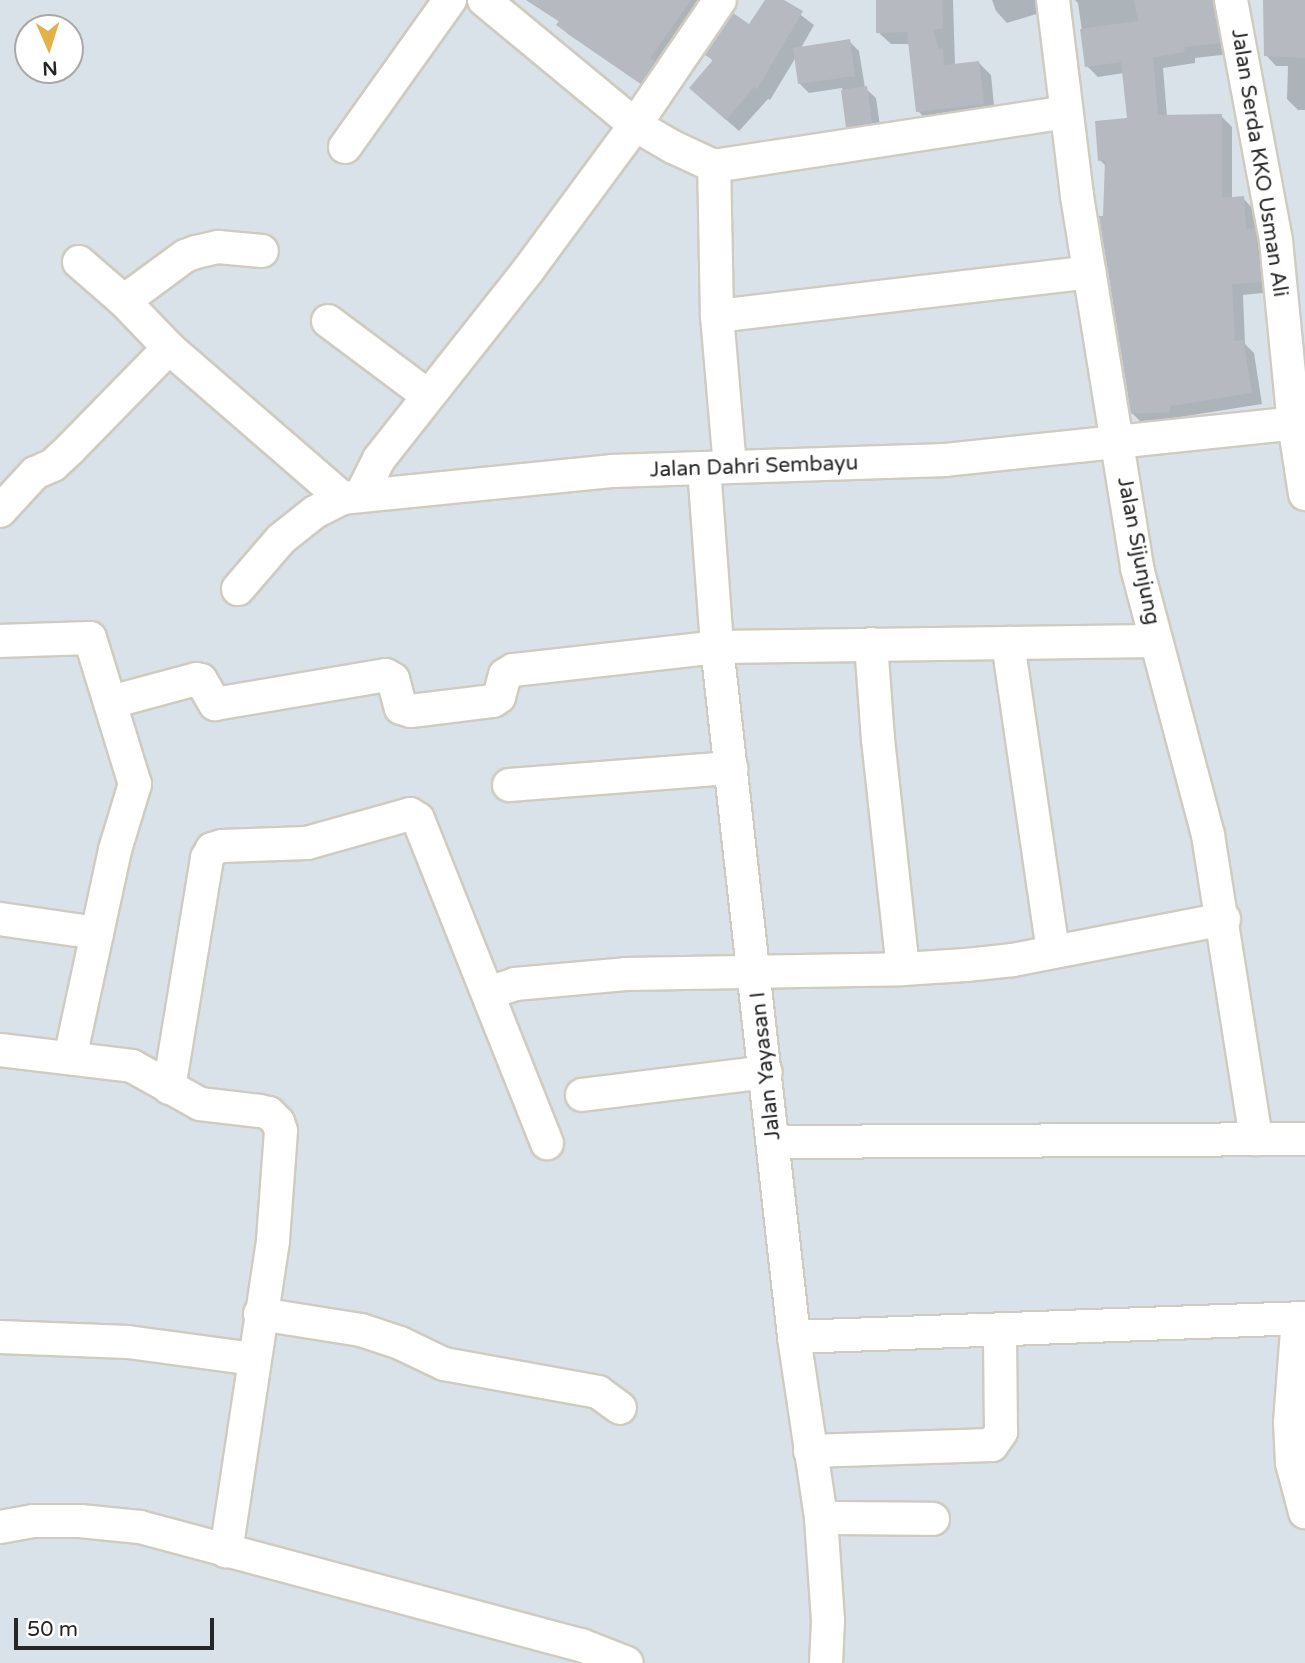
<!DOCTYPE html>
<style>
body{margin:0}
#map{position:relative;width:1305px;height:1663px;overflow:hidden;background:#d9e2e8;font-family:"Varela Round",sans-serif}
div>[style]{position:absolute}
.shadow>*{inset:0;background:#0003}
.building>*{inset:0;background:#b6bac0}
.roads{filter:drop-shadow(2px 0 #cfcbc1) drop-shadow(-2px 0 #cfcbc1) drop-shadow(0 2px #cfcbc1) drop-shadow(0 -2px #cfcbc1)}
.minor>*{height:32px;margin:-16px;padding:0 16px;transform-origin:16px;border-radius:16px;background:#fff}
span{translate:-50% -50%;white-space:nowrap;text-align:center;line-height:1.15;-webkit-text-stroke:6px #fff;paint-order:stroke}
.street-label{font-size:21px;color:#262626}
.north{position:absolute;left:14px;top:14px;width:70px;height:70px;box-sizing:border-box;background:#fff;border:2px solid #a8a8a8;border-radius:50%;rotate:177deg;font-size:19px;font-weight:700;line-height:28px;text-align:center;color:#262626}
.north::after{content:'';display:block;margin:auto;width:24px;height:32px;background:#e4b149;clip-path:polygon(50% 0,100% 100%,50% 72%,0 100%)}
.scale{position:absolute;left:14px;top:1618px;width:200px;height:32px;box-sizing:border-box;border:4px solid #262626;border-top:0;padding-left:9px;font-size:21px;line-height:24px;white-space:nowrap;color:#262626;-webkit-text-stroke:5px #fff;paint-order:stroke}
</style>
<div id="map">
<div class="shadow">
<div style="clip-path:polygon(526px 0,707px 0,651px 91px,568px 34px,558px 25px,560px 22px)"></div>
<div style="clip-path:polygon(767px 0,781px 0,814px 25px,801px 48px,849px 41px,859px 51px,865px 88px,876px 98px,881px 133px,858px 136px,848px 126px,842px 88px,809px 93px,799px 83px,796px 57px,770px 100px,768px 99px,739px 131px,704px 100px,714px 62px,707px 55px,750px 27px)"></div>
<div style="clip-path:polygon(877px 0,953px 0,955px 65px,978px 62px,991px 75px,995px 116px,931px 124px,918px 111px,910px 44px,891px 44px,878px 32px)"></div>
<div style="clip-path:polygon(992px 0,1051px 0,1046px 11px,1007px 23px,996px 11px)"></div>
<div style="clip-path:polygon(1075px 0,1216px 0,1230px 54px,1195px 58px,1195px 63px,1163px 68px,1167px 116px,1221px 116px,1232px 127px,1232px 199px,1243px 198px,1254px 210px,1256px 232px,1266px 241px,1272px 292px,1243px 295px,1245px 344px,1254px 353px,1262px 404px,1180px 417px,1180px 423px,1144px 425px,1132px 413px,1105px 217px,1107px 167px,1100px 160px,1128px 120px,1124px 73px,1098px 77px,1087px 66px,1078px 3px)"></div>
<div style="clip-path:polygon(1264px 0,1305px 0,1305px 110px,1298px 110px,1287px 99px,1288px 66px,1276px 66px,1266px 55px)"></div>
</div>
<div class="building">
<div style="clip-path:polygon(528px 0,691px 0,650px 58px,655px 61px,640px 83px,556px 25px,559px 21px)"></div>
<div style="clip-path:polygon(765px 0,784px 0,803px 11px,757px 89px,754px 87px,726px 120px,689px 88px,713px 60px,705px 55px,733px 13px,749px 24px)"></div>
<div style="clip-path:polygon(876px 0,942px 0,943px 28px,934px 30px,938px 49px,943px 48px,944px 65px,979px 61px,984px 104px,916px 112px,907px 32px,876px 33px)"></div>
<div style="clip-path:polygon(1134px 0,1213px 0,1220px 43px,1184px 47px,1185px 52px,1153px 57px,1158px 115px,1222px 114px,1222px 198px,1244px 196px,1246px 229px,1255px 228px,1262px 282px,1232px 284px,1235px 341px,1243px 340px,1252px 393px,1170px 406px,1170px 412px,1131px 414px,1099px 216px,1103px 216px,1105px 160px,1098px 161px,1095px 121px,1127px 118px,1121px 62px,1085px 67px,1080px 29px,1138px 21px)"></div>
<div style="clip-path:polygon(1263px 0,1305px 0,1305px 58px,1264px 56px)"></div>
<div style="clip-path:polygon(850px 39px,855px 76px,798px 84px,793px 48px)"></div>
<div style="clip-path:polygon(867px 86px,872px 123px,846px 127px,841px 90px)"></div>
</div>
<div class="roads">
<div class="minor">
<div style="left:484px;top:0;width:196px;rotate:39.6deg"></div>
<div style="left:635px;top:125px;width:44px;rotate:30.1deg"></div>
<div style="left:673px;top:147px;width:45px;rotate:24.9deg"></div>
<div style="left:1053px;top:0;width:197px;rotate:83deg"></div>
<div style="left:1077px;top:196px;width:377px;rotate:80.8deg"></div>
<div style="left:1137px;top:568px;width:276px;rotate:75.1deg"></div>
<div style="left:1208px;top:835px;width:308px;rotate:81deg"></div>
<div style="left:1231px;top:0;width:245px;rotate:79.4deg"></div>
<div style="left:1276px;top:241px;width:183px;rotate:84.4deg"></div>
<div style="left:1294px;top:423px;width:72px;rotate:81.2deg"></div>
<div style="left:345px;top:147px;width:181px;rotate:-54.5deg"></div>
<div style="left:79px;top:262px;width:60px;rotate:40.9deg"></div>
<div style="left:124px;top:301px;width:65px;rotate:46.2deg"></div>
<div style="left:169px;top:348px;width:229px;rotate:40.9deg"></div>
<div style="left:124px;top:301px;width:76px;rotate:-36.4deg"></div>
<div style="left:185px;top:256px;width:12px;rotate:-20deg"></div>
<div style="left:196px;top:252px;width:23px;rotate:-13deg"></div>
<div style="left:218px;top:247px;width:44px;rotate:5.2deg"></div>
<div style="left:717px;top:316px;width:375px;rotate:-6.7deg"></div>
<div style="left:328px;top:321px;width:124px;rotate:36.8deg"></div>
<div style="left:730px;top:467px;width:152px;rotate:-94.9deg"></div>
<div style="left:717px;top:316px;width:150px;rotate:-91.1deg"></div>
<div style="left:714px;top:166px;width:356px;rotate:-8.7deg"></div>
<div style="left:704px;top:468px;width:179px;rotate:85.8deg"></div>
<div style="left:717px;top:647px;width:694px;rotate:83.63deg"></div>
<div style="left:794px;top:1337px;width:183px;rotate:81.5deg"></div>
<div style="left:821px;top:1518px;width:103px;rotate:86.1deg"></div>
<div style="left:828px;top:1621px;width:42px;rotate:92.7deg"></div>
<div style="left:361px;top:495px;width:40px;rotate:-63.4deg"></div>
<div style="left:379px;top:459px;width:242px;rotate:-51.7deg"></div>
<div style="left:529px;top:269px;width:179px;rotate:-53.6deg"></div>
<div style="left:635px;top:125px;width:151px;rotate:-55.8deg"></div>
<div style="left:0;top:511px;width:52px;rotate:-47.4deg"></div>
<div style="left:35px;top:473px;width:20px;rotate:-24deg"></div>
<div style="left:53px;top:465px;width:25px;rotate:-43deg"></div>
<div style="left:71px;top:448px;width:140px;rotate:-45.6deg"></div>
<div style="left:238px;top:589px;width:66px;rotate:-49.3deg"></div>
<div style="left:281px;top:539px;width:43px;rotate:-38.5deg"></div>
<div style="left:315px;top:512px;width:30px;rotate:-27deg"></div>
<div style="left:342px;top:498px;width:272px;rotate:-5.7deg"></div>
<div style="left:613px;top:471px;width:332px;rotate:-1.9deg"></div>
<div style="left:945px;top:460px;width:362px;rotate:-6deg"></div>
<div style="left:0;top:641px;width:90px;rotate:-1.9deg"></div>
<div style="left:90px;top:638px;width:153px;rotate:72.9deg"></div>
<div style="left:135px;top:784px;width:69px;rotate:106.9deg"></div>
<div style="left:115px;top:850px;width:213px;rotate:102.2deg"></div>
<div style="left:1008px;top:643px;width:312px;rotate:81.7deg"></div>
<div style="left:871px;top:644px;width:95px;rotate:85.8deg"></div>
<div style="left:878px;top:739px;width:231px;rotate:83.8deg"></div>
<div style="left:111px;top:702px;width:88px;rotate:-15.1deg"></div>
<div style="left:196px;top:679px;width:5px;rotate:11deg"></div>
<div style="left:201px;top:680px;width:28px;rotate:60deg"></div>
<div style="left:215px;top:704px;width:173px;rotate:-9.6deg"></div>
<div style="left:386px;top:675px;width:8px;rotate:30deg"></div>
<div style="left:393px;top:679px;width:30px;rotate:75deg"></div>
<div style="left:401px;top:708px;width:10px;rotate:17deg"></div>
<div style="left:411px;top:711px;width:83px;rotate:-7deg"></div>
<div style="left:493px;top:701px;width:7px;rotate:-34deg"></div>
<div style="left:499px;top:697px;width:23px;rotate:-75deg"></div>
<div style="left:505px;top:675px;width:9px;rotate:-32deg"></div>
<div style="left:513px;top:670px;width:205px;rotate:-6.4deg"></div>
<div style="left:717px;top:647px;width:439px;rotate:-0.8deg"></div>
<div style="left:509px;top:785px;width:223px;rotate:-4.4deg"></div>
<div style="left:0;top:919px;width:98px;rotate:8.2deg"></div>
<div style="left:488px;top:993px;width:28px;rotate:-18deg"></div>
<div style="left:515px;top:984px;width:111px;rotate:-5.1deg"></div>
<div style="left:626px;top:974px;width:277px;rotate:-1deg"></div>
<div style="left:903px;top:969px;width:63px;rotate:-3.6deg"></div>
<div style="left:966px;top:965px;width:47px;rotate:-6.1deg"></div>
<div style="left:1013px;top:960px;width:215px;rotate:-11deg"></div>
<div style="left:0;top:1050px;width:133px;rotate:6.9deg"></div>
<div style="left:132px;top:1066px;width:78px;rotate:29.2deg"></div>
<div style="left:200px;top:1104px;width:60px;rotate:6.7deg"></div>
<div style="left:260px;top:1111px;width:9px;rotate:13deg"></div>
<div style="left:269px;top:1113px;width:13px;rotate:45deg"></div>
<div style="left:278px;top:1122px;width:9px;rotate:72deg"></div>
<div style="left:281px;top:1131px;width:110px;rotate:94.2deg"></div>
<div style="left:273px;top:1241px;width:314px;rotate:98.6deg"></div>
<div style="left:169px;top:1088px;width:233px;rotate:-80.6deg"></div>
<div style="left:207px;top:858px;width:10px;rotate:-61deg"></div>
<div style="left:212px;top:849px;width:10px;rotate:-17deg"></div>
<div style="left:222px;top:846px;width:85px;rotate:-2deg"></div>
<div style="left:307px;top:843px;width:107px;rotate:-15.7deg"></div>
<div style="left:410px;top:814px;width:9px;rotate:32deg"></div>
<div style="left:418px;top:819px;width:349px;rotate:68.3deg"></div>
<div style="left:582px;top:1095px;width:185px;rotate:-7.1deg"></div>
<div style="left:774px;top:1142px;width:531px;rotate:-0.32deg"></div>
<div style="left:260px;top:1314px;width:102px;rotate:9deg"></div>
<div style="left:361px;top:1330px;width:41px;rotate:18.4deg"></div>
<div style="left:400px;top:1343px;width:49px;rotate:25.5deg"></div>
<div style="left:444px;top:1364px;width:157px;rotate:10.3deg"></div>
<div style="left:598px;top:1392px;width:27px;rotate:36deg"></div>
<div style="left:1298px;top:1318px;width:104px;rotate:94.4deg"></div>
<div style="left:1290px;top:1422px;width:41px;rotate:87.2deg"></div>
<div style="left:1292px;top:1463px;width:51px;rotate:75.1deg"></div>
<div style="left:0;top:1337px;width:128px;rotate:2.2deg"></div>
<div style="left:128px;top:1342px;width:127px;rotate:7.7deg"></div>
<div style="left:794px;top:1337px;width:511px;rotate:-2.13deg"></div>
<div style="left:810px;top:1451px;width:182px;rotate:-1.9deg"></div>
<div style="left:992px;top:1445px;width:16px;rotate:-55deg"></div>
<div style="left:1001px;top:1432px;width:103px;rotate:-90.6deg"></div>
<div style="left:821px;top:1518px;width:112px;rotate:0.5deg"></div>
<div style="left:0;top:1527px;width:34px;rotate:-10deg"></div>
<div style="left:33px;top:1521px;width:47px"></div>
<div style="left:80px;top:1521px;width:60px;rotate:5.7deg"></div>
<div style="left:140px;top:1527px;width:457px;rotate:15deg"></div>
<div style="left:581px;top:1645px;width:49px;rotate:21.4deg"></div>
</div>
</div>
<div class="street-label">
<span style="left:1259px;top:163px;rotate:81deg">Jalan Serda KKO Usman Ali</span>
<span style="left:754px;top:467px;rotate:-2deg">Jalan Dahri Sembayu</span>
<span style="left:1138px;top:551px;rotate:79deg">Jalan Sijunjung</span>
<span style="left:766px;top:1066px;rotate:-96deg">Jalan Yayasan I</span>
</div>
<div class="north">N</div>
<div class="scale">50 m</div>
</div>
